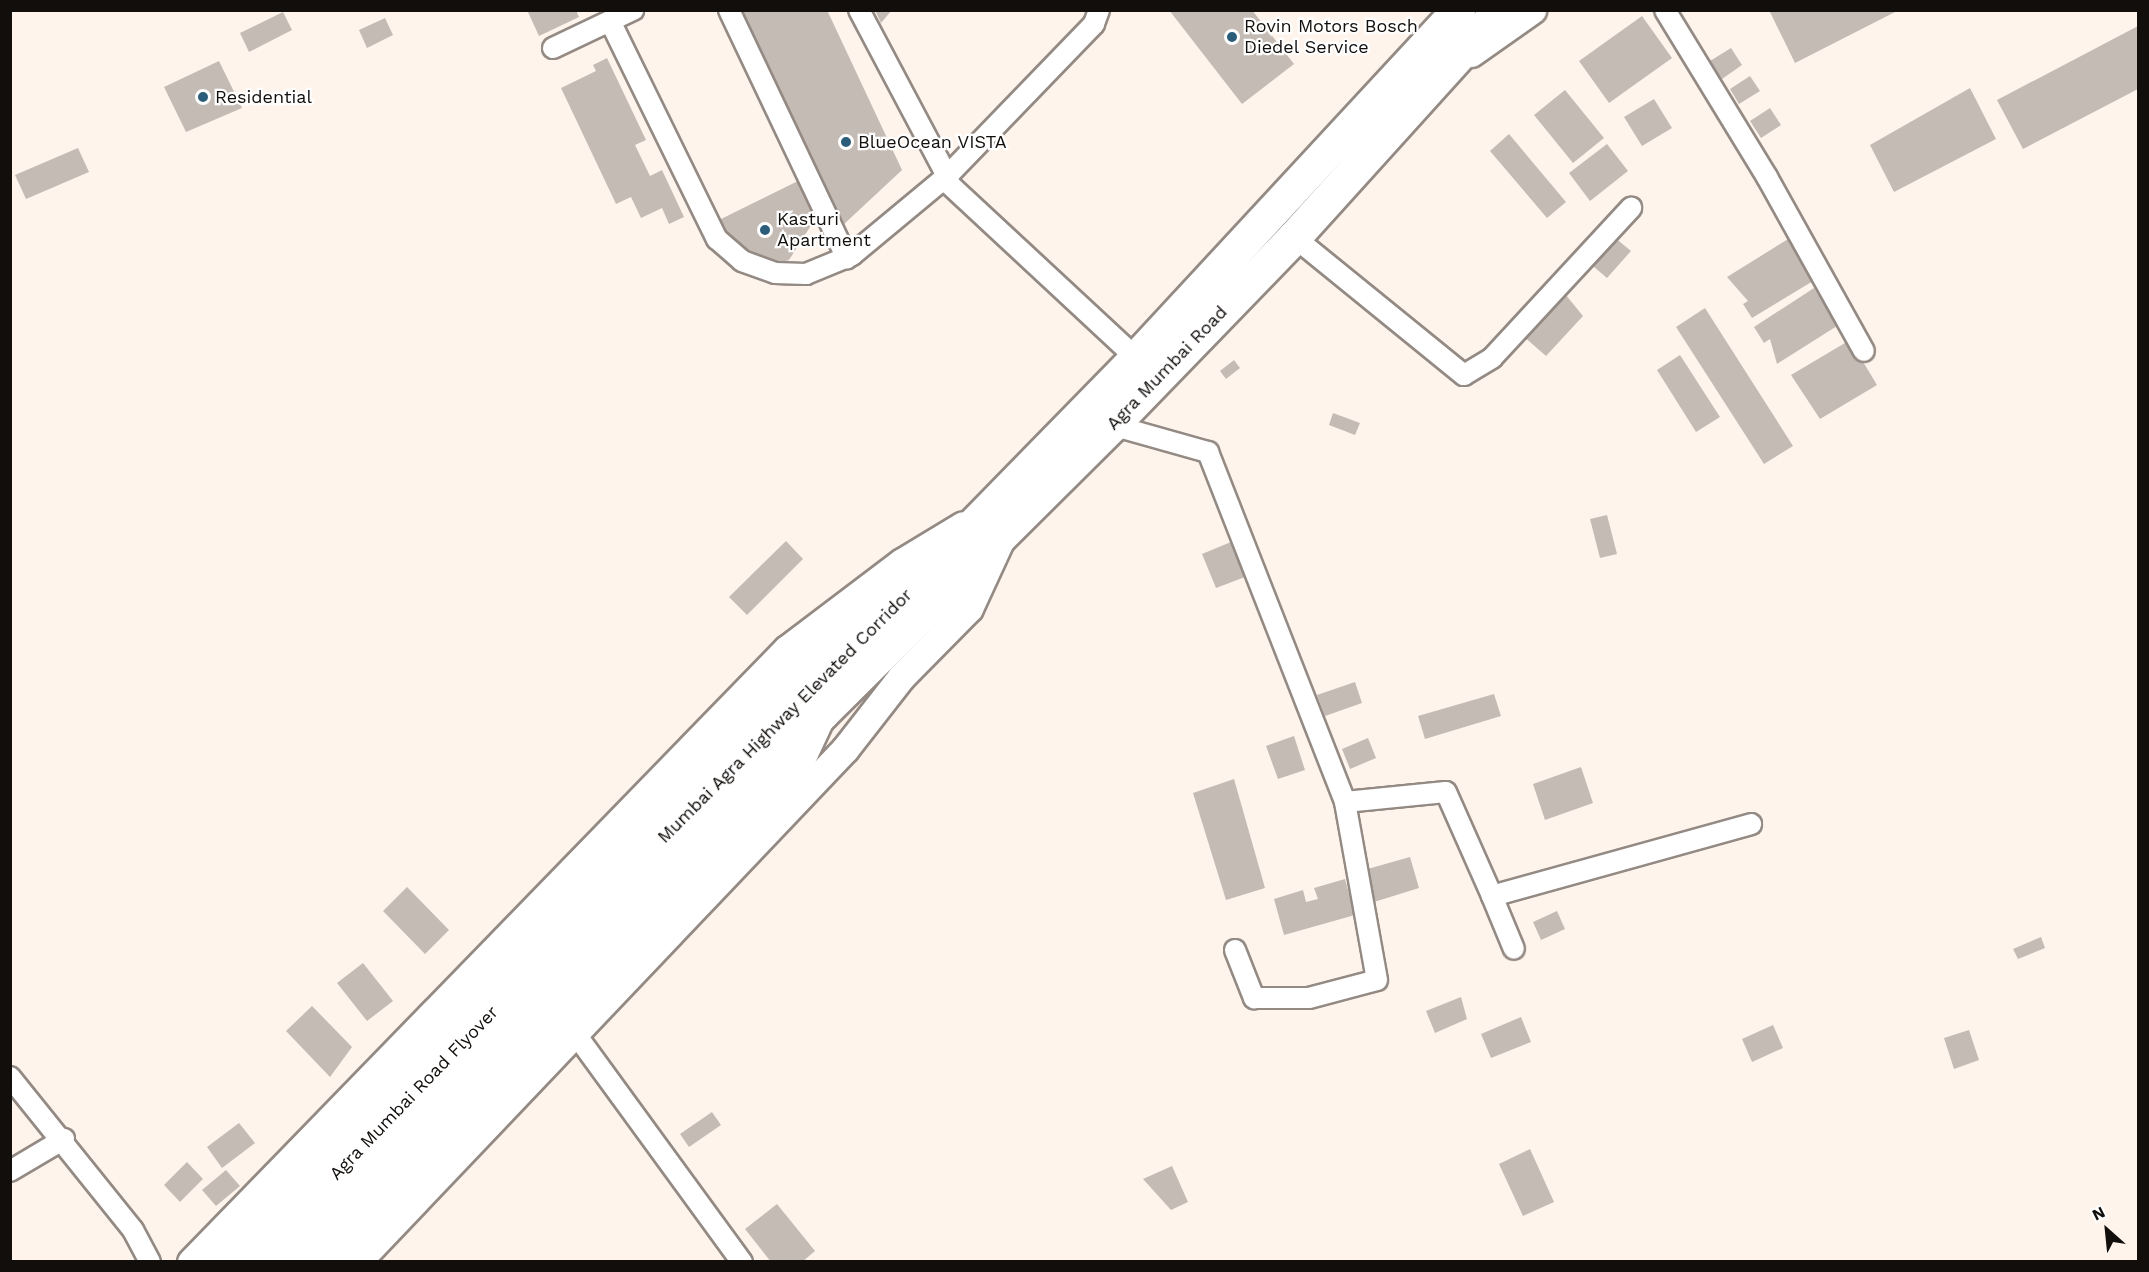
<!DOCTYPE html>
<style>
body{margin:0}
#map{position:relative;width:2149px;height:1272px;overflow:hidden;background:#fef4ec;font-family:"Work Sans",sans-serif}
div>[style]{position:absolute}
.building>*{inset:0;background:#c5bbb5}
.roads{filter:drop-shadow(2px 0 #948a84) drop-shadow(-2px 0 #948a84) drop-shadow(0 2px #948a84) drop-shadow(0 -2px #948a84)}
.street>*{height:20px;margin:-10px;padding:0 10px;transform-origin:10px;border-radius:10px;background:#fff}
.secondary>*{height:27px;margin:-13.5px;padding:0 13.5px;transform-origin:13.5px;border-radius:13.5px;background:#fff}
.primary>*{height:30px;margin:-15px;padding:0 15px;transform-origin:15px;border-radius:15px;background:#fff}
.highway>*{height:33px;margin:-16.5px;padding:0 16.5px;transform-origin:16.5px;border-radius:16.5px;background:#fff}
.dots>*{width:16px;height:16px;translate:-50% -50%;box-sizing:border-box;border:3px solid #fff;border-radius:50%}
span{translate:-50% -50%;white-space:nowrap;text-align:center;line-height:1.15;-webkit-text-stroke:4.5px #fff;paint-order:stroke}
.poi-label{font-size:18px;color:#110e0c}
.left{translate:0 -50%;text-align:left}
.street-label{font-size:18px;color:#110e0c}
.frame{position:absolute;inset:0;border:12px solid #110e0c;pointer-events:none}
.north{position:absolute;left:2077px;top:1200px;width:60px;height:60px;-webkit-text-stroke:4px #fff;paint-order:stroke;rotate:333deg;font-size:16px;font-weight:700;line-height:24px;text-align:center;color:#110e0c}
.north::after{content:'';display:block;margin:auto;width:21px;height:27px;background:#110e0c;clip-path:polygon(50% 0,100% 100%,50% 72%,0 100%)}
</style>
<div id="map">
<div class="building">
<div style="clip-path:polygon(527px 10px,576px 10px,579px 17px,539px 36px)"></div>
<div style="clip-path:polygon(740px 10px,827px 10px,902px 170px,842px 226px)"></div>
<div style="clip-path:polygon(875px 10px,892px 10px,881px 23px)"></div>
<div style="clip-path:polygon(1169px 10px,1252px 10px,1294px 64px,1242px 104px)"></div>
<div style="clip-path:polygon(1769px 10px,1899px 10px,1795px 63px)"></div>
<div style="clip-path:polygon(283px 12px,292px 30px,249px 52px,240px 33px)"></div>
<div style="clip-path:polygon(1642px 16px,1672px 58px,1609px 103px,1579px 61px)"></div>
<div style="clip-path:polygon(385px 18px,393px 35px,367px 48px,359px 30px)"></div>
<div style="clip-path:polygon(2138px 26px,2138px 89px,2023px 149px,1997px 100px)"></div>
<div style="clip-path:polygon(1731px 48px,1742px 65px,1722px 79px,1710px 61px)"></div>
<div style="clip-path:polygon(607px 58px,646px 140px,635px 145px,650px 176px,662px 170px,684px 217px,669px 224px,662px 208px,641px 218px,631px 197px,616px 204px,561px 88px,596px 71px,593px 65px)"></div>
<div style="clip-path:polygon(219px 61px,242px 108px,186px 132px,164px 87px)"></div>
<div style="clip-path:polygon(1750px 76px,1760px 91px,1739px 104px,1730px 89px)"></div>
<div style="clip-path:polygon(1970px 88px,1996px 139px,1894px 192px,1870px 145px)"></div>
<div style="clip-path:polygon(1565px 90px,1604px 138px,1573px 163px,1534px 115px)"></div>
<div style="clip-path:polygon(1654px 99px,1672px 128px,1642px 146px,1624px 117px)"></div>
<div style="clip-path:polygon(1770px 108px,1781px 125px,1761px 138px,1750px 121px)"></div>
<div style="clip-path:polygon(1509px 134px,1566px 202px,1547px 218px,1490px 151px)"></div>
<div style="clip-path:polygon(1607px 144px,1628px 171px,1590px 201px,1569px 173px)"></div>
<div style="clip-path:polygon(78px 148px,89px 172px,26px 199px,15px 175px)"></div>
<div style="clip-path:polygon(798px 181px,817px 216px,789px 260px,776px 264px,727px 239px,717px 221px)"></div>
<div style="clip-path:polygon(1793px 236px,1818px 278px,1752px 318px,1743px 304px,1748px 301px,1727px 277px)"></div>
<div style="clip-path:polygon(1614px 237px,1631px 251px,1607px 278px,1587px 261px)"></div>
<div style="clip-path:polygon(1814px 288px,1837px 326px,1777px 364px,1770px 339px,1764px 343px,1754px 327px)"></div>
<div style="clip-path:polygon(1561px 289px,1583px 316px,1546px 356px,1521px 334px)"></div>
<div style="clip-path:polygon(1705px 308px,1793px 446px,1764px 464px,1676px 327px)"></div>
<div style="clip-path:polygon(1850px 340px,1877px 385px,1820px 419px,1791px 375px)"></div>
<div style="clip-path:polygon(1680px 355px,1720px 417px,1696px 432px,1657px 370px)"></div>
<div style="clip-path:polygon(1234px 360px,1240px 368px,1226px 379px,1220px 371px)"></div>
<div style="clip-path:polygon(1333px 413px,1360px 423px,1355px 435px,1329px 425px)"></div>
<div style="clip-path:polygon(1607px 515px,1617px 554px,1600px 558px,1590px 519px)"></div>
<div style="clip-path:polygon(786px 541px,803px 559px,747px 615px,729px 597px)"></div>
<div style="clip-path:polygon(1231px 542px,1245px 577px,1216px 588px,1202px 554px)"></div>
<div style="clip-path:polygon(1355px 682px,1362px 703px,1325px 716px,1317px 695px)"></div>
<div style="clip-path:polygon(1494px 694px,1501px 716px,1425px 739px,1418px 716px)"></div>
<div style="clip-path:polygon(1294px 736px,1305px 770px,1278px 779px,1266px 746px)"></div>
<div style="clip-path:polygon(1368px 738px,1376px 758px,1350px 769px,1342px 749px)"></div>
<div style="clip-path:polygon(1581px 767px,1593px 803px,1545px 820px,1533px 784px)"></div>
<div style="clip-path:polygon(1234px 779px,1265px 888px,1226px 900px,1193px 793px)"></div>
<div style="clip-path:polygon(1410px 857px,1419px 888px,1374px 902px,1364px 870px)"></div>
<div style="clip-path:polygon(1345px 879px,1355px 915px,1284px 935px,1274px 899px,1303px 890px,1306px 902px,1318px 899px,1314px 888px)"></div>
<div style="clip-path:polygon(407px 887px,449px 930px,425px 954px,383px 911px)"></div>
<div style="clip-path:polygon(1557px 911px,1565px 929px,1541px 940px,1533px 922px)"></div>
<div style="clip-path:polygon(2041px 937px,2045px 948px,2018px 959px,2013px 949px)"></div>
<div style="clip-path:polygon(363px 963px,393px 1001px,367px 1021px,337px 983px)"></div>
<div style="clip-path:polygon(1461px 997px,1467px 1019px,1435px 1033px,1426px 1011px)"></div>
<div style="clip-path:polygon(312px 1006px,352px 1047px,330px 1077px,286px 1031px)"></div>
<div style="clip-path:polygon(1521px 1017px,1531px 1042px,1491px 1058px,1481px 1034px)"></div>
<div style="clip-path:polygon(1773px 1025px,1783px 1048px,1752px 1062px,1742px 1039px)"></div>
<div style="clip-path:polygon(1969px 1030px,1979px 1060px,1954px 1069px,1944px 1038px)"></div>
<div style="clip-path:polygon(712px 1112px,721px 1125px,689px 1147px,680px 1134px)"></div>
<div style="clip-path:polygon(239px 1123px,255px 1143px,222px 1168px,207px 1147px)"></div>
<div style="clip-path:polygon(1530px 1149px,1554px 1202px,1523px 1216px,1499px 1164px)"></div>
<div style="clip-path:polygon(187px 1162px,203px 1179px,180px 1202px,164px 1185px)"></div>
<div style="clip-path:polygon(1172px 1166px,1188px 1202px,1171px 1210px,1143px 1179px)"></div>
<div style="clip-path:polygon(226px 1170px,240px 1186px,216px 1206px,202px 1190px)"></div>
<div style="clip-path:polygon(777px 1204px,815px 1251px,802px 1262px,771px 1262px,745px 1229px)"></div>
</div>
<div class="roads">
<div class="street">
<div style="left:729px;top:10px;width:275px;rotate:64.6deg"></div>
<div style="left:1099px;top:10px;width:15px;rotate:110deg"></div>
<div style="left:1094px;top:24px;width:211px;rotate:134deg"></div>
<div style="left:947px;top:176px;width:9px;rotate:72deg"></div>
<div style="left:950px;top:185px;width:254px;rotate:42.9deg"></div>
<div style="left:1665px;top:10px;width:196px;rotate:58.6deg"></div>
<div style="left:1767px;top:177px;width:199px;rotate:60.9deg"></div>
<div style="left:610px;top:21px;width:243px;rotate:63.9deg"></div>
<div style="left:717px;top:239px;width:33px;rotate:41deg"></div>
<div style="left:742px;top:261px;width:35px;rotate:20deg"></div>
<div style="left:775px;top:273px;width:31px;rotate:2deg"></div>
<div style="left:806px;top:274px;width:50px;rotate:-22.4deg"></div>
<div style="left:852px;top:255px;width:124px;rotate:-39.7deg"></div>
<div style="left:947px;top:176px;width:188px;rotate:-117.9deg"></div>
<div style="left:553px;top:48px;width:89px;rotate:-25.4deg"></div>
<div style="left:1294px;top:237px;width:219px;rotate:39.1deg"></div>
<div style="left:1464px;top:375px;width:33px;rotate:-31deg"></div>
<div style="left:1492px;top:358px;width:205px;rotate:-47.2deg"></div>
<div style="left:1112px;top:425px;width:100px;rotate:15.7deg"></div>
<div style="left:1208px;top:452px;width:376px;rotate:68.6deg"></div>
<div style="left:1345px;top:802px;width:101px;rotate:-5.7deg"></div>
<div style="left:1446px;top:792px;width:114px;rotate:66.1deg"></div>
<div style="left:1492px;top:896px;width:269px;rotate:-15.5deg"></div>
<div style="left:1492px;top:896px;width:57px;rotate:67.5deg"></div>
<div style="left:1235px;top:950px;width:52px;rotate:68.4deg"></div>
<div style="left:1254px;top:998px;width:55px"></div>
<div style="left:1309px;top:998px;width:70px;rotate:-14.8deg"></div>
<div style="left:1377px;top:980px;width:181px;rotate:-100.2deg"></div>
<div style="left:577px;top:1036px;width:280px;rotate:53.9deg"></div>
<div style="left:10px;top:1077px;width:196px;rotate:51.2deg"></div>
<div style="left:133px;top:1230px;width:36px;rotate:62deg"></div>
<div style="left:10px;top:1171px;width:63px;rotate:-30.7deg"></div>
</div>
<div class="secondary">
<div style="left:1471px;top:53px;width:75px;rotate:-35.2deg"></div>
<div style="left:191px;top:1262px;width:855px;rotate:-45.81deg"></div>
<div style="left:787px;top:649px;width:144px;rotate:-37.1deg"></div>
<div style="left:902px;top:562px;width:71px;rotate:-31.2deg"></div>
<div style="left:357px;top:1262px;width:708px;rotate:-46.43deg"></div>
<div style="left:845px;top:749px;width:91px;rotate:-52.1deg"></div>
<div style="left:901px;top:677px;width:97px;rotate:-45.4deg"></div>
<div style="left:969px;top:608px;width:72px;rotate:-65.2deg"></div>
</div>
<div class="primary">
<div style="left:223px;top:1262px;width:817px;rotate:-45.84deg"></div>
<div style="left:792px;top:676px;width:150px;rotate:-40.4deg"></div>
<div style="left:325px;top:1262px;width:689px;rotate:-46.53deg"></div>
<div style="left:799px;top:762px;width:45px;rotate:-65.1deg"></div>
</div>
<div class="highway">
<div style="left:252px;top:1262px;width:1264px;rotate:-45.64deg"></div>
<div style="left:1136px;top:358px;width:474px;rotate:-47.2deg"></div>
<div style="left:290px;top:1262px;width:764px;rotate:-45.9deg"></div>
<div style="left:822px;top:713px;width:409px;rotate:-44.8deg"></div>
<div style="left:1112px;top:425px;width:262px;rotate:-45.9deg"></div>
<div style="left:1294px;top:237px;width:306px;rotate:-47.9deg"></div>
</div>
</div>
<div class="dots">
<div style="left:1232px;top:37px;background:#2b5d7a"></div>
<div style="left:203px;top:97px;background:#2b5d7a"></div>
<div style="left:846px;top:142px;background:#2b5d7a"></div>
<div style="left:765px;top:230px;background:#2b5d7a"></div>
</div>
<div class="poi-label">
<span class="left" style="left:1244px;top:37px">Rovin Motors Bosch<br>Diedel Service</span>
<span class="left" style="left:215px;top:97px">Residential</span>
<span class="left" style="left:858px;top:142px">BlueOcean VISTA</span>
<span class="left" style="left:777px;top:230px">Kasturi<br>Apartment</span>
</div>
<div class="street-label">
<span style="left:1167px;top:368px;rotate:-46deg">Agra Mumbai Road</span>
<span style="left:785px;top:716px;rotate:-45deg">Mumbai Agra Highway Elevated Corridor</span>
<span style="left:414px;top:1093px;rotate:-46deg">Agra Mumbai Road Flyover</span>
</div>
<div class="frame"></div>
<div class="north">N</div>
</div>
